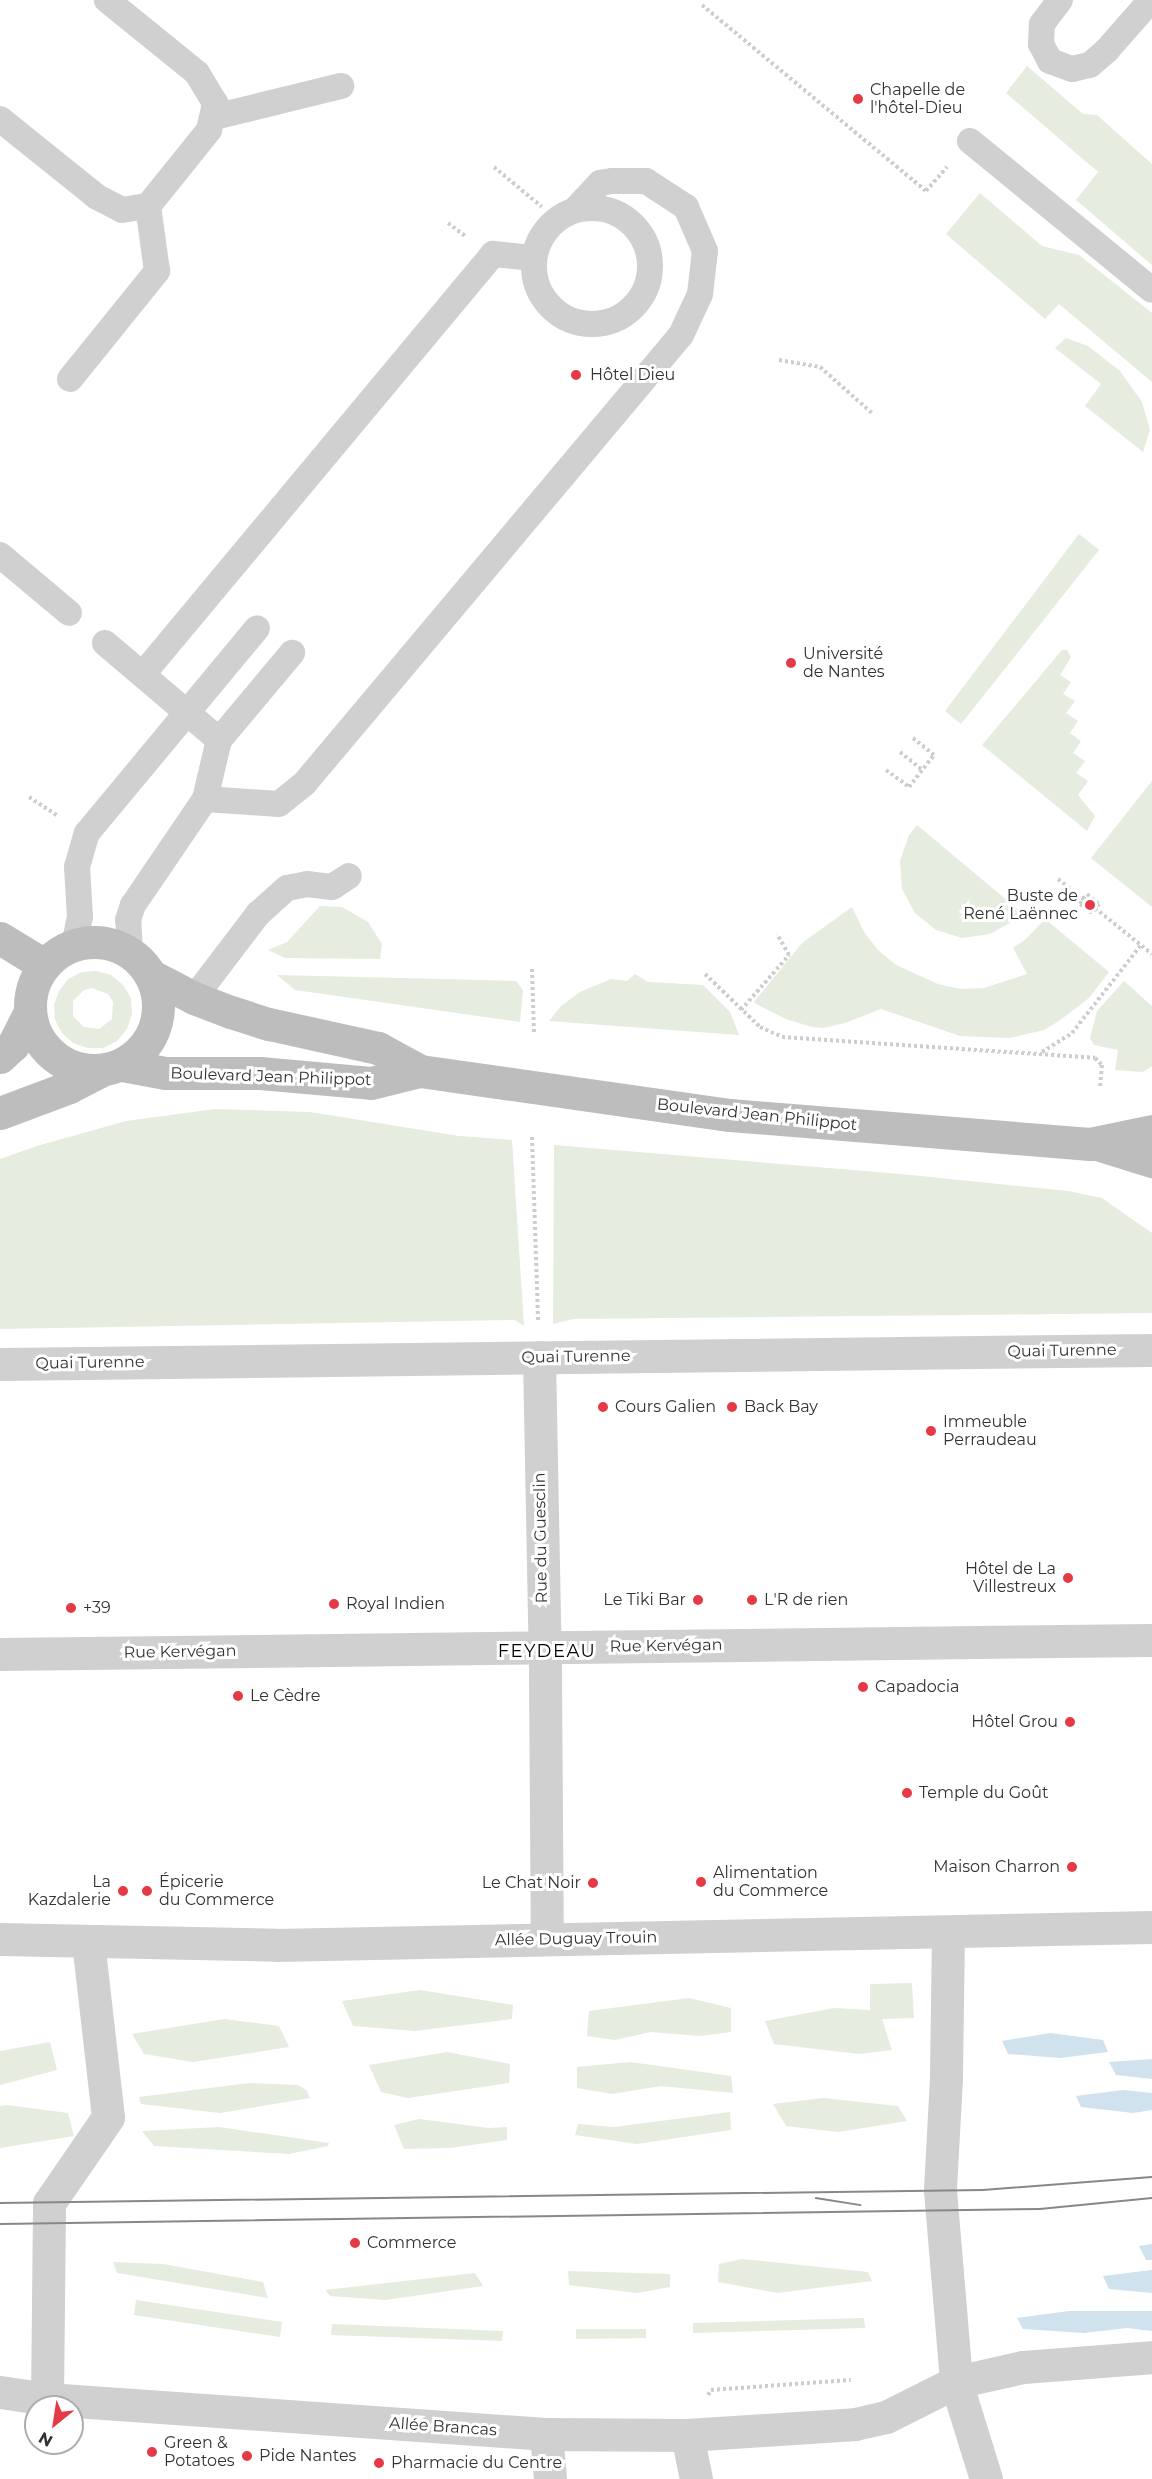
<!DOCTYPE html>
<meta charset="utf-8">
<style>
body{margin:0}
#map{position:relative;width:1152px;height:2479px;overflow:hidden;background:#fff;font-family:Montserrat,sans-serif}
div>[style]{position:absolute}
.green>*{inset:0;background:#e6ecdf}
.water>*{inset:0;background:#cfe2ee}
.path>*{height:4px;margin-top:-2px;transform-origin:0;background:repeating-linear-gradient(90deg,#cdcdcd 0 3px,transparent 0 6px)}
.lane>*{height:26px;margin:-13px;padding:0 13px;transform-origin:13px;border-radius:13px;background:#d0d0d0}
.lane>.ring{margin:-13px;padding:0;box-sizing:content-box;background:none;border:26px solid #d0d0d0;border-radius:50%}
.street>*{height:33px;margin:-16.5px;padding:0 16.5px;transform-origin:16.5px;border-radius:16.5px;background:#d0d0d0}
.secondary>*{height:33px;margin:-16.5px;padding:0 16.5px;transform-origin:16.5px;border-radius:16.5px;background:#bdbdbd}
.secondary>.ring{margin:-16.5px;padding:0;box-sizing:content-box;background:none;border:33px solid #bdbdbd;border-radius:50%}
.tram>*{height:1.5px;margin:-0.75px;padding:0 0.75px;transform-origin:0.75px;border-radius:0.75px;background:#888}
.dots>*{width:16px;height:16px;translate:-50% -50%;box-sizing:border-box;border:3px solid #fff;border-radius:50%}
span{translate:-50% -50%;white-space:nowrap;text-align:center;line-height:1.15;-webkit-text-stroke:6px #fff;paint-order:stroke}
.poi-label{font-size:16px;color:#333}
.left{translate:0 -50%;text-align:left}
.right{translate:-100% -50%;text-align:right}
.street-label{font-size:16px;color:#333}
.neighbourhood-label{font-size:18px;color:#000;letter-spacing:1.5px}
.north{position:absolute;left:24px;top:2395px;width:60px;height:60px;box-sizing:border-box;background:#fff;border:2px solid #adadad;border-radius:50%;rotate:210deg;font-size:16px;font-weight:700;line-height:24px;text-align:center;color:#333}
.north::after{content:'';display:block;margin:auto;width:21px;height:27px;background:#e63946;clip-path:polygon(50% 0,100% 100%,50% 72%,0 100%)}
</style>
<div id="map">
<div class="green">
<div style="clip-path:polygon(1027px 66px,1083px 114px,1097px 115px,1152px 164px,1152px 265px,1076px 200px,1098px 172px,1006px 93px)"></div>
<div style="clip-path:polygon(980px 193px,1042px 246px,1079px 255px,1152px 313px,1152px 382px,1059px 304px,1045px 319px,946px 234px)"></div>
<div style="clip-path:polygon(1066px 338px,1088px 346px,1120px 371px,1142px 402px,1150px 430px,1143px 452px,1085px 406px,1101px 384px,1055px 348px)"></div>
<div style="clip-path:polygon(1079px 534px,1099px 550px,961px 724px,945px 711px)"></div>
<div style="clip-path:polygon(1062px 650px,1067px 650px,1071px 657px,1060px 675px,1071px 682px,1063px 694px,1075px 701px,1066px 713px,1078px 721px,1070px 733px,1081px 741px,1073px 753px,1085px 761px,1076px 773px,1088px 781px,1078px 795px,1095px 816px,1087px 831px,982px 745px)"></div>
<div style="clip-path:polygon(1152px 781px,1152px 907px,1091px 858px)"></div>
<div style="clip-path:polygon(917px 825px,1021px 912px,1013px 921px,990px 934px,962px 938px,936px 930px,915px 913px,902px 889px,900px 861px,909px 835px)"></div>
<div style="clip-path:polygon(320px 906px,342px 907px,368px 922px,382px 944px,380px 959px,285px 958px,268px 950px,287px 942px)"></div>
<div style="clip-path:polygon(852px 907px,864px 932px,878px 950px,896px 965px,938px 984px,960px 989px,984px 988px,1027px 974px,1013px 948px,1026px 939px,1045px 919px,1109px 972px,1089px 998px,1059px 1021px,1044px 1030px,1010px 1038px,960px 1036px,881px 1009px,845px 1023px,823px 1028px,812px 1027px,786px 1019px,756px 1004px,754px 1002px,802px 943px)"></div>
<div style="clip-path:polygon(evenodd,97px 971px,111px 975px,123px 985px,131px 998px,132px 1014px,127px 1029px,117px 1041px,103px 1048px,88px 1048px,73px 1043px,62px 1033px,55px 1020px,54px 1005px,59px 991px,68px 979px,82px 972px,97px 971px,92px 988px,108px 994px,113px 1002px,112px 1019px,99px 1029px,84px 1027px,73px 1016px,73px 1001px,84px 990px,92px 988px)"></div>
<div style="clip-path:polygon(635px 974px,648px 982px,703px 985px,730px 1012px,739px 1035px,549px 1021px,561px 1006px,580px 992px,611px 979px,627px 981px)"></div>
<div style="clip-path:polygon(277px 975px,516px 981px,523px 990px,520px 1022px,295px 990px)"></div>
<div style="clip-path:polygon(1124px 981px,1152px 1006px,1152px 1066px,1143px 1072px,1115px 1070px,1118px 1050px,1094px 1045px,1090px 1038px,1097px 1011px)"></div>
<div style="clip-path:polygon(215px 1109px,310px 1112px,459px 1136px,512px 1140px,524px 1326px,515px 1320px,0 1329px,0 1159px,37px 1146px,126px 1121px)"></div>
<div style="clip-path:polygon(554px 1145px,901px 1174px,1068px 1191px,1102px 1198px,1152px 1233px,1152px 1313px,573px 1319px,553px 1324px)"></div>
<div style="clip-path:polygon(912px 1983px,914px 2018px,882px 2019px,892px 2050px,859px 2054px,774px 2044px,765px 2021px,835px 2008px,870px 2010px,870px 1984px)"></div>
<div style="clip-path:polygon(420px 1990px,513px 2005px,512px 2019px,415px 2031px,353px 2026px,342px 2001px)"></div>
<div style="clip-path:polygon(689px 1998px,731px 2008px,731px 2032px,700px 2036px,651px 2032px,615px 2040px,587px 2036px,589px 2011px)"></div>
<div style="clip-path:polygon(224px 2019px,279px 2026px,289px 2047px,193px 2062px,144px 2054px,132px 2034px)"></div>
<div style="clip-path:polygon(50px 2042px,57px 2070px,0 2085px,0 2051px)"></div>
<div style="clip-path:polygon(447px 2052px,510px 2064px,509px 2083px,408px 2098px,381px 2092px,369px 2065px)"></div>
<div style="clip-path:polygon(630px 2062px,731px 2076px,733px 2093px,661px 2086px,612px 2094px,577px 2088px,577px 2067px)"></div>
<div style="clip-path:polygon(249px 2083px,298px 2085px,307px 2091px,310px 2098px,220px 2113px,141px 2104px,139px 2097px)"></div>
<div style="clip-path:polygon(823px 2098px,898px 2106px,907px 2121px,838px 2132px,786px 2126px,773px 2104px)"></div>
<div style="clip-path:polygon(7px 2105px,68px 2113px,74px 2136px,0 2148px,0 2106px)"></div>
<div style="clip-path:polygon(730px 2112px,731px 2130px,637px 2144px,575px 2135px,578px 2124px,614px 2127px)"></div>
<div style="clip-path:polygon(419px 2119px,489px 2128px,507px 2127px,507px 2140px,450px 2148px,404px 2149px,394px 2125px)"></div>
<div style="clip-path:polygon(219px 2127px,329px 2143px,328px 2146px,289px 2154px,154px 2146px,142px 2131px)"></div>
<div style="clip-path:polygon(742px 2259px,868px 2272px,872px 2281px,777px 2293px,718px 2282px,719px 2264px)"></div>
<div style="clip-path:polygon(113px 2262px,163px 2264px,263px 2282px,268px 2298px,117px 2273px)"></div>
<div style="clip-path:polygon(568px 2271px,670px 2274px,670px 2287px,637px 2293px,569px 2285px)"></div>
<div style="clip-path:polygon(475px 2273px,483px 2286px,385px 2300px,330px 2296px,325px 2290px)"></div>
<div style="clip-path:polygon(136px 2300px,282px 2322px,280px 2337px,134px 2315px)"></div>
<div style="clip-path:polygon(864px 2318px,865px 2328px,693px 2333px,693px 2323px)"></div>
<div style="clip-path:polygon(332px 2324px,503px 2331px,502px 2341px,331px 2335px)"></div>
<div style="clip-path:polygon(576px 2329px,646px 2329px,646px 2338px,576px 2339px)"></div>
</div>
<div class="water">
<div style="clip-path:polygon(1050px 2033px,1103px 2040px,1108px 2052px,1060px 2058px,1008px 2054px,1002px 2041px)"></div>
<div style="clip-path:polygon(1152px 2059px,1152px 2079px,1116px 2075px,1109px 2062px)"></div>
<div style="clip-path:polygon(1123px 2090px,1152px 2093px,1152px 2110px,1133px 2113px,1081px 2107px,1076px 2096px)"></div>
<div style="clip-path:polygon(1152px 2244px,1152px 2260px,1146px 2260px,1139px 2246px)"></div>
<div style="clip-path:polygon(1152px 2270px,1152px 2293px,1109px 2289px,1103px 2276px)"></div>
<div style="clip-path:polygon(1069px 2311px,1152px 2311px,1152px 2331px,1127px 2328px,1084px 2333px,1023px 2329px,1017px 2318px)"></div>
</div>
<div class="path">
<div style="left:702px;top:5px;width:291px;rotate:39.7deg"></div>
<div style="left:926px;top:191px;width:32px;rotate:-49deg"></div>
<div style="left:494px;top:167px;width:62px;rotate:39.8deg"></div>
<div style="left:448px;top:223px;width:21px;rotate:37deg"></div>
<div style="left:779px;top:360px;width:42px;rotate:9.7deg"></div>
<div style="left:820px;top:367px;width:69px;rotate:41.5deg"></div>
<div style="left:900px;top:752px;width:28px;rotate:39deg"></div>
<div style="left:886px;top:770px;width:29px;rotate:36deg"></div>
<div style="left:909px;top:787px;width:41px;rotate:-52deg"></div>
<div style="left:934px;top:755px;width:28px;rotate:-141deg"></div>
<div style="left:29px;top:797px;width:35px;rotate:33deg"></div>
<div style="left:1058px;top:879px;width:33px;rotate:38deg"></div>
<div style="left:1087px;top:894px;width:16px;rotate:40deg"></div>
<div style="left:1099px;top:904px;width:11px;rotate:128deg"></div>
<div style="left:1092px;top:913px;width:15px;rotate:-143deg"></div>
<div style="left:1080px;top:904px;width:12px;rotate:-55deg"></div>
<div style="left:1095px;top:908px;width:73px;rotate:38.9deg"></div>
<div style="left:532px;top:969px;width:64px;rotate:88.2deg"></div>
<div style="left:705px;top:974px;width:76px;rotate:43.9deg"></div>
<div style="left:760px;top:1027px;width:24px;rotate:24deg"></div>
<div style="left:782px;top:1037px;width:314px;rotate:3.8deg"></div>
<div style="left:1095px;top:1058px;width:10px;rotate:45deg"></div>
<div style="left:1102px;top:1065px;width:22px;rotate:95deg"></div>
<div style="left:741px;top:1010px;width:73px;rotate:-48.9deg"></div>
<div style="left:789px;top:955px;width:24px;rotate:-120deg"></div>
<div style="left:1042px;top:1052px;width:36px;rotate:-32deg"></div>
<div style="left:1072px;top:1033px;width:112px;rotate:-51.9deg"></div>
<div style="left:532px;top:1137px;width:184px;rotate:88.1deg"></div>
<div style="left:708px;top:2395px;width:6px;rotate:-59deg"></div>
<div style="left:711px;top:2390px;width:140px;rotate:-4.1deg"></div>
</div>
<div class="lane">
<div style="left:1060px;top:0;width:30px;rotate:127deg"></div>
<div style="left:1042px;top:24px;width:20px;rotate:93deg"></div>
<div style="left:1041px;top:44px;width:19px;rotate:62deg"></div>
<div style="left:1050px;top:61px;width:23px;rotate:20deg"></div>
<div style="left:1072px;top:69px;width:18px;rotate:-13deg"></div>
<div style="left:1090px;top:65px;width:23px;rotate:-41deg"></div>
<div style="left:1107px;top:50px;width:67px;rotate:-48.7deg"></div>
<div style="left:214px;top:117px;width:131px;rotate:-13.7deg"></div>
<div style="left:0;top:119px;width:124px;rotate:38.8deg"></div>
<div style="left:97px;top:197px;width:28px;rotate:27deg"></div>
<div style="left:122px;top:210px;width:26px;rotate:-9deg"></div>
<div style="left:148px;top:206px;width:97px;rotate:-51.2deg"></div>
<div style="left:209px;top:130px;width:28px;rotate:-77deg"></div>
<div style="left:215px;top:103px;width:35px;rotate:-121deg"></div>
<div style="left:197px;top:73px;width:116px;rotate:-141deg"></div>
<div style="left:970px;top:141px;width:235px;rotate:39.3deg"></div>
<div class="ring" style="left:534px;top:208px;width:90px;height:90px"></div>
<div style="left:70px;top:379px;width:139px;rotate:-51.1deg"></div>
<div style="left:157px;top:271px;width:66px;rotate:-97.9deg"></div>
<div style="left:0;top:555px;width:90px;rotate:40deg"></div>
<div style="left:105px;top:643px;width:150px;rotate:40.4deg"></div>
<div style="left:219px;top:740px;width:114px;rotate:-50deg"></div>
<div style="left:143px;top:674px;width:547px;rotate:-50.19deg"></div>
<div style="left:493px;top:254px;width:41px;rotate:5.6deg"></div>
<div style="left:205px;top:799px;width:74px;rotate:3.9deg"></div>
<div style="left:279px;top:804px;width:32px;rotate:-39deg"></div>
<div style="left:304px;top:784px;width:586px;rotate:-49.98deg"></div>
<div style="left:681px;top:335px;width:45px;rotate:-65.1deg"></div>
<div style="left:700px;top:294px;width:43px;rotate:-83.4deg"></div>
<div style="left:705px;top:251px;width:48px;rotate:-113.4deg"></div>
<div style="left:686px;top:207px;width:48px;rotate:-147deg"></div>
<div style="left:646px;top:181px;width:34px;rotate:180deg"></div>
<div style="left:612px;top:181px;width:12px;rotate:171deg"></div>
<div style="left:600px;top:183px;width:37px;rotate:133deg"></div>
<div style="left:74px;top:945px;width:29px;rotate:-78deg"></div>
<div style="left:80px;top:917px;width:50px;rotate:-93.4deg"></div>
<div style="left:77px;top:867px;width:35px;rotate:-74deg"></div>
<div style="left:87px;top:833px;width:266px;rotate:-50.3deg"></div>
<div style="left:130px;top:953px;width:33px;rotate:-93deg"></div>
<div style="left:128px;top:920px;width:16px;rotate:-72deg"></div>
<div style="left:133px;top:905px;width:128px;rotate:-55.8deg"></div>
<div style="left:205px;top:799px;width:61px;rotate:-76.7deg"></div>
<div style="left:194px;top:998px;width:106px;rotate:-52.7deg"></div>
<div style="left:258px;top:914px;width:39px;rotate:-42deg"></div>
<div style="left:287px;top:888px;width:20px;rotate:-11deg"></div>
<div style="left:307px;top:884px;width:25px;rotate:7deg"></div>
<div style="left:332px;top:887px;width:20px;rotate:-33deg"></div>
</div>
<div class="street">
<div style="left:539px;top:1357px;width:318px;rotate:88.9deg"></div>
<div style="left:545px;top:1675px;width:264px;rotate:89.6deg"></div>
<div style="left:0;top:1364px;width:1152px;rotate:-0.7deg"></div>
<div style="left:0;top:1654px;width:1152px;rotate:-0.7deg"></div>
<div style="left:948px;top:1932px;width:146px;rotate:90.8deg"></div>
<div style="left:946px;top:2078px;width:112px;rotate:93.1deg"></div>
<div style="left:940px;top:2190px;width:193px;rotate:85.2deg"></div>
<div style="left:956px;top:2382px;width:102px;rotate:72.8deg"></div>
<div style="left:0;top:1939px;width:276px;rotate:1.2deg"></div>
<div style="left:276px;top:1945px;width:876px;rotate:-1.18deg"></div>
<div style="left:0;top:2392px;width:48px;rotate:8.5deg"></div>
<div style="left:47px;top:2399px;width:500px;rotate:4.01deg"></div>
<div style="left:546px;top:2434px;width:141px;rotate:0.4deg"></div>
<div style="left:687px;top:2435px;width:168px;rotate:-3.7deg"></div>
<div style="left:855px;top:2424px;width:32px;rotate:-13deg"></div>
<div style="left:886px;top:2417px;width:78px;rotate:-26.6deg"></div>
<div style="left:956px;top:2382px;width:69px;rotate:-12.6deg"></div>
<div style="left:1023px;top:2367px;width:129px;rotate:-4.4deg"></div>
<div style="left:47px;top:2399px;width:196px;rotate:-89.4deg"></div>
<div style="left:49px;top:2203px;width:104px;rotate:-55.5deg"></div>
<div style="left:108px;top:2117px;width:176px;rotate:-96.5deg"></div>
<div style="left:546px;top:2434px;width:45px;rotate:84.9deg"></div>
<div style="left:687px;top:2435px;width:45px;rotate:78.4deg"></div>
</div>
<div class="secondary">
<div style="left:0;top:938px;width:52px;rotate:31.5deg"></div>
<div class="ring" style="left:30px;top:942px;width:95px;height:95px"></div>
<div style="left:150px;top:975px;width:50px;rotate:27.6deg"></div>
<div style="left:194px;top:998px;width:40px;rotate:21deg"></div>
<div style="left:231px;top:1012px;width:40px;rotate:18deg"></div>
<div style="left:269px;top:1024px;width:112px;rotate:12.4deg"></div>
<div style="left:378px;top:1048px;width:48px;rotate:28.7deg"></div>
<div style="left:420px;top:1071px;width:313px;rotate:8.1deg"></div>
<div style="left:730px;top:1115px;width:361px;rotate:4.6deg"></div>
<div style="left:1090px;top:1144px;width:63px;rotate:-11.8deg"></div>
<div style="left:0;top:1057px;width:18px;rotate:-43deg"></div>
<div style="left:13px;top:1045px;width:37px;rotate:-63deg"></div>
<div style="left:122px;top:1065px;width:44px;rotate:10.5deg"></div>
<div style="left:165px;top:1073px;width:95px"></div>
<div style="left:260px;top:1073px;width:111px;rotate:5.1deg"></div>
<div style="left:371px;top:1083px;width:50px;rotate:-13.8deg"></div>
<div style="left:0;top:1113px;width:74px;rotate:-20.6deg"></div>
<div style="left:69px;top:1087px;width:35px;rotate:-27deg"></div>
<div style="left:1097px;top:1144px;width:58px;rotate:17.2deg"></div>
</div>
<div class="tram">
<div style="left:816px;top:2198px;width:45px;rotate:9deg"></div>
<div style="left:0;top:2203px;width:983px;rotate:-0.76deg"></div>
<div style="left:983px;top:2190px;width:169px;rotate:-4.4deg"></div>
<div style="left:0;top:2224px;width:1040px;rotate:-0.83deg"></div>
<div style="left:1040px;top:2209px;width:113px;rotate:-5.6deg"></div>
</div>
<div class="dots">
<div style="left:858px;top:99px;background:#e63946"></div>
<div style="left:576px;top:375px;background:#e63946"></div>
<div style="left:791px;top:663px;background:#e63946"></div>
<div style="left:1090px;top:905px;background:#e63946"></div>
<div style="left:603px;top:1407px;background:#e63946"></div>
<div style="left:732px;top:1407px;background:#e63946"></div>
<div style="left:931px;top:1431px;background:#e63946"></div>
<div style="left:1068px;top:1578px;background:#e63946"></div>
<div style="left:698px;top:1600px;background:#e63946"></div>
<div style="left:752px;top:1600px;background:#e63946"></div>
<div style="left:334px;top:1604px;background:#e63946"></div>
<div style="left:71px;top:1608px;background:#e63946"></div>
<div style="left:863px;top:1687px;background:#e63946"></div>
<div style="left:238px;top:1696px;background:#e63946"></div>
<div style="left:1070px;top:1722px;background:#e63946"></div>
<div style="left:907px;top:1793px;background:#e63946"></div>
<div style="left:1072px;top:1867px;background:#e63946"></div>
<div style="left:701px;top:1882px;background:#e63946"></div>
<div style="left:593px;top:1883px;background:#e63946"></div>
<div style="left:123px;top:1891px;background:#e63946"></div>
<div style="left:147px;top:1891px;background:#e63946"></div>
<div style="left:355px;top:2243px;background:#e63946"></div>
<div style="left:152px;top:2452px;background:#e63946"></div>
<div style="left:247px;top:2456px;background:#e63946"></div>
<div style="left:379px;top:2463px;background:#e63946"></div>
</div>
<div class="poi-label">
<span class="left" style="left:870px;top:99px">Chapelle de<br>l'hôtel-Dieu</span>
<span class="left" style="left:590px;top:375px">Hôtel Dieu</span>
<span class="left" style="left:803px;top:663px">Université<br>de Nantes</span>
<span class="right" style="left:1078px;top:905px">Buste de<br>René Laënnec</span>
<span class="left" style="left:615px;top:1407px">Cours Galien</span>
<span class="left" style="left:744px;top:1407px">Back Bay</span>
<span class="left" style="left:943px;top:1431px">Immeuble<br>Perraudeau</span>
<span class="right" style="left:1056px;top:1578px">Hôtel de La<br>Villestreux</span>
<span class="right" style="left:686px;top:1600px">Le Tiki Bar</span>
<span class="left" style="left:764px;top:1600px">L'R de rien</span>
<span class="left" style="left:346px;top:1604px">Royal Indien</span>
<span class="left" style="left:83px;top:1608px">+39</span>
<span class="left" style="left:875px;top:1687px">Capadocia</span>
<span class="left" style="left:250px;top:1696px">Le Cèdre</span>
<span class="right" style="left:1058px;top:1722px">Hôtel Grou</span>
<span class="left" style="left:919px;top:1793px">Temple du Goût</span>
<span class="right" style="left:1060px;top:1867px">Maison Charron</span>
<span class="left" style="left:713px;top:1882px">Alimentation<br>du Commerce</span>
<span class="right" style="left:111px;top:1891px">La<br>Kazdalerie</span>
<span class="left" style="left:159px;top:1891px">Épicerie<br>du Commerce</span>
<span class="right" style="left:581px;top:1883px">Le Chat Noir</span>
<span class="left" style="left:367px;top:2243px">Commerce</span>
<span class="left" style="left:164px;top:2452px">Green &amp;<br>Potatoes</span>
<span class="left" style="left:259px;top:2456px">Pide Nantes</span>
<span class="left" style="left:391px;top:2463px">Pharmacie du Centre</span>
</div>
<div class="street-label">
<span style="left:271px;top:1077px;rotate:2deg">Boulevard Jean Philippot</span>
<span style="left:757px;top:1115px;rotate:6deg">Boulevard Jean Philippot</span>
<span style="left:1062px;top:1351px;rotate:-1deg">Quai Turenne</span>
<span style="left:576px;top:1357px;rotate:-1deg">Quai Turenne</span>
<span style="left:90px;top:1363px;rotate:-1deg">Quai Turenne</span>
<span style="left:541px;top:1538px;rotate:-91deg">Rue du Guesclin</span>
<span style="left:666px;top:1646px;rotate:-1deg">Rue Kervégan</span>
<span style="left:180px;top:1652px;rotate:-1deg">Rue Kervégan</span>
<span style="left:576px;top:1939px;rotate:-1deg">Allée Duguay Trouin</span>
<span style="left:443px;top:2427px;rotate:4deg">Allée Brancas</span>
</div>
<div class="neighbourhood-label">
<span style="left:547px;top:1651px">FEYDEAU</span>
</div>
<div class="north">N</div>
</div>
